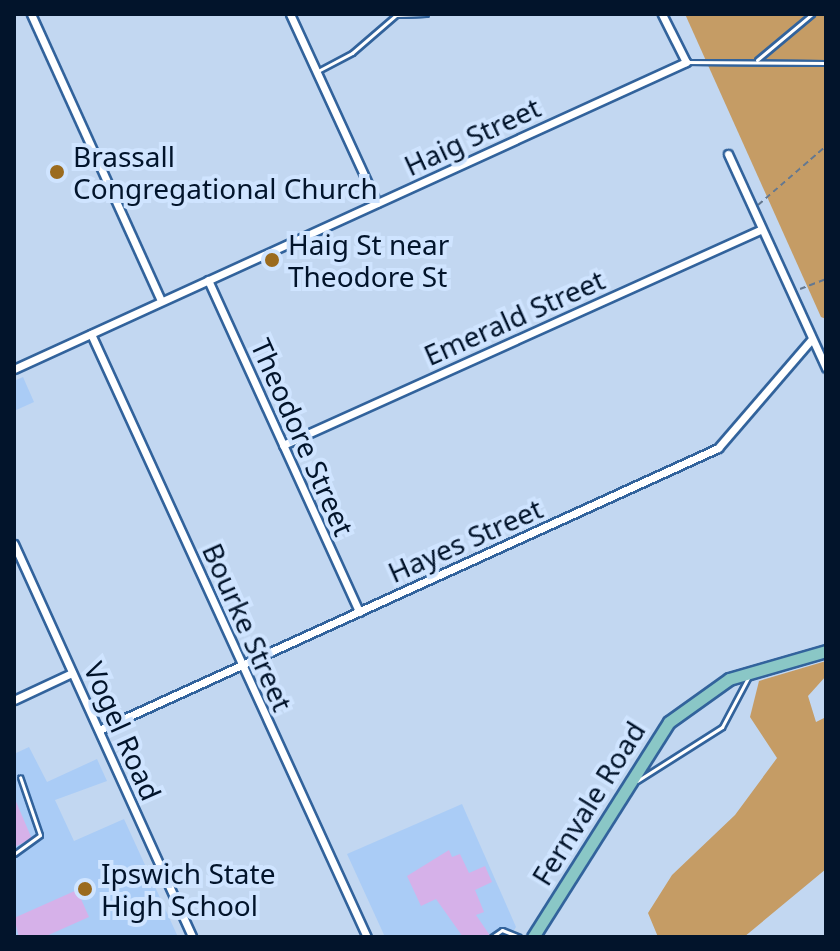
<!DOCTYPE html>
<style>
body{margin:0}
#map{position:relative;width:840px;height:951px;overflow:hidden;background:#c2d7f1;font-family:"Noto Sans",sans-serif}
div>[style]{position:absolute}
.built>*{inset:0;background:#aaccf6}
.forest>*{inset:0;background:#c59c65}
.building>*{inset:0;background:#d6b1e9}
.path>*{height:2px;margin-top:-1px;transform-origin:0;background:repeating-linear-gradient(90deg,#647890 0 6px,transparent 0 10px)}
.roads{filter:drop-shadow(2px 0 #32639c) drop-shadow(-2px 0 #32639c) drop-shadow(0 2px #32639c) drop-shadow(0 -2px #32639c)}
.lane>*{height:3px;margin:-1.5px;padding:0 1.5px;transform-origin:1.5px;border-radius:1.5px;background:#fff}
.street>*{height:7px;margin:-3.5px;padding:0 3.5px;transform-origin:3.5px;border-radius:3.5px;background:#fff}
.primary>*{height:11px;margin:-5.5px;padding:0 5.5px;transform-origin:5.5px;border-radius:5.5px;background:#8ac7c6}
.dots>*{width:22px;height:22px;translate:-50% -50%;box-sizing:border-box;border:4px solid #cfe4ff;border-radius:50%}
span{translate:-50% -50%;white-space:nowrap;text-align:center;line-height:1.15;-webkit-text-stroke:8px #cfe4ff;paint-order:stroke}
.street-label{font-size:28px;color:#02142b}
.poi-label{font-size:28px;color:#02142b}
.left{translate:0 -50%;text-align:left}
.frame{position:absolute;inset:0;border:16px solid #02142b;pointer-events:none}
</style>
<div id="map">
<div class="built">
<div style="clip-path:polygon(23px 377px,34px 402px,14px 411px,14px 381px)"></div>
<div style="clip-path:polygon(29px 747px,47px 782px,97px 759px,107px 781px,55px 800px,74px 841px,124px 819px,178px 937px,14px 937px,14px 754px)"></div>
<div style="clip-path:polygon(462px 804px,516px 927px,510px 937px,385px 937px,347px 854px)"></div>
</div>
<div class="forest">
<div style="clip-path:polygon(685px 14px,826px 14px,826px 319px,821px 317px)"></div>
<div style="clip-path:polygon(826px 661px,826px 676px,808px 696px,816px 722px,826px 717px,826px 869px,744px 937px,658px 937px,648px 913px,672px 875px,735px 815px,777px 758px,750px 717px,759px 681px)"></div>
</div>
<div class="building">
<div style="clip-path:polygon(14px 797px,32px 839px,14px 847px)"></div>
<div style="clip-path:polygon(449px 850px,452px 857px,460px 854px,469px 873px,485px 866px,492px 882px,475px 890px,484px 912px,476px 915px,491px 937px,463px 937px,436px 899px,421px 906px,407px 876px)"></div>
<div style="clip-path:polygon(77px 890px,89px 917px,44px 937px,19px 937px,14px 918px)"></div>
</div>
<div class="path">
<div style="left:758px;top:205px;width:90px;rotate:-40.9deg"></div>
<div style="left:800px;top:289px;width:28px;rotate:-21deg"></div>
</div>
<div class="roads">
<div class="lane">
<div style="left:757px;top:60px;width:72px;rotate:-39.9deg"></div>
<div style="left:686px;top:62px;width:140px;rotate:0.4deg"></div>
<div style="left:316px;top:72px;width:41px;rotate:-27.8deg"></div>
<div style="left:352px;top:53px;width:58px;rotate:-40.8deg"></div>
<div style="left:396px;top:15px;width:30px;rotate:-2deg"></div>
<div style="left:637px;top:781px;width:101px;rotate:-32.4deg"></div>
<div style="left:722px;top:727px;width:58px;rotate:-62.1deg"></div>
<div style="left:14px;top:854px;width:32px;rotate:-36deg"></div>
<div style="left:40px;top:835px;width:61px;rotate:-109deg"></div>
<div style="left:492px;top:937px;width:12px;rotate:-35deg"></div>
<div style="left:502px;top:930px;width:18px;rotate:22deg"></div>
</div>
<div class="street">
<div style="left:31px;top:14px;width:315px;rotate:65.6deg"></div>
<div style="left:290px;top:14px;width:208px;rotate:65.3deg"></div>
<div style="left:728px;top:154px;width:235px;rotate:65.4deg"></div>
<div style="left:208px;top:280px;width:365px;rotate:65.5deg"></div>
<div style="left:91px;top:334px;width:663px;rotate:65.41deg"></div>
<div style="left:14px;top:369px;width:739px;rotate:-24.55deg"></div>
<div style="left:686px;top:62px;width:54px;rotate:-116.6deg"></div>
<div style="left:283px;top:445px;width:525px;rotate:-24.27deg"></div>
<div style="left:14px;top:544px;width:431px;rotate:65.6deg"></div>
<div style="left:14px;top:700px;width:64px;rotate:-25deg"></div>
<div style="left:99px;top:730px;width:680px;rotate:-24.49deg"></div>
<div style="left:718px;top:448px;width:143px;rotate:-49.3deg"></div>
</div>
<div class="primary">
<div style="left:533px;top:937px;width:254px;rotate:-57.7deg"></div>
<div style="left:669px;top:722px;width:74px;rotate:-35.6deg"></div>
<div style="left:729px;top:679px;width:101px;rotate:-16.1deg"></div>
</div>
</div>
<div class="dots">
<div style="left:57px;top:172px;background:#9b6b1e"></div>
<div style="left:272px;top:260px;background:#9b6b1e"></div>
<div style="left:85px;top:889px;background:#9b6b1e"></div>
</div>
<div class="street-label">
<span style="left:472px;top:136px;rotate:-25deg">Haig Street</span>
<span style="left:514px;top:317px;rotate:-24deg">Emerald Street</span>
<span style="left:303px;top:437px;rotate:66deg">Theodore Street</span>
<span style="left:465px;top:540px;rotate:-24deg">Hayes Street</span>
<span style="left:248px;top:627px;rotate:66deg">Bourke Street</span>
<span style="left:123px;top:731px;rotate:66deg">Vogel Road</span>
<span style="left:588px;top:803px;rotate:-58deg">Fernvale Road</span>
</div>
<div class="poi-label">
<span class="left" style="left:73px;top:172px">Brassall<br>Congregational Church</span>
<span class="left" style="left:288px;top:260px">Haig St near<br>Theodore St</span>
<span class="left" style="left:101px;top:889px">Ipswich State<br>High School</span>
</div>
<div class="frame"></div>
</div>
